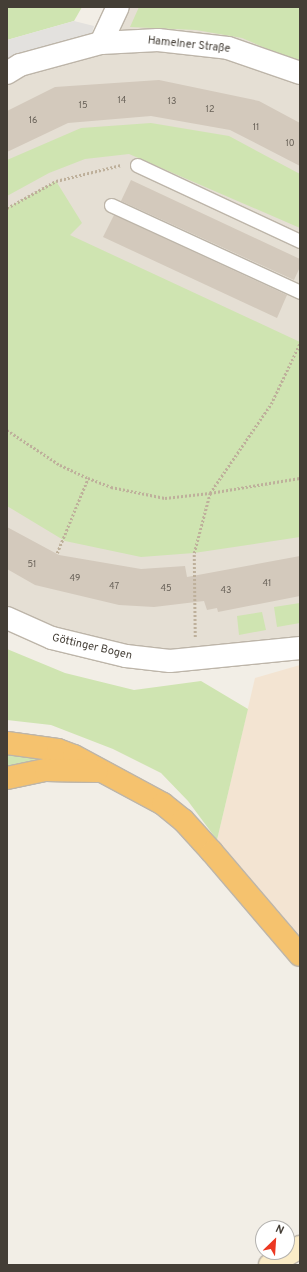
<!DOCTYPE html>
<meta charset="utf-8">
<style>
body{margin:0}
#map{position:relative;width:307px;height:1272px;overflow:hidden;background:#f2eee6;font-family:Overpass,sans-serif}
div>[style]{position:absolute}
.residential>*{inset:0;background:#e5dfd4}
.commercial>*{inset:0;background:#f3e4d2}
.green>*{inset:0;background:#cfe4b1}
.parking>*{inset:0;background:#e3e1de}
.building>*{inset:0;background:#d3c9bc}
.path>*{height:2.5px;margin-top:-1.25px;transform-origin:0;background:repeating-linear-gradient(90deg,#beb09b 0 2px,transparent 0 4px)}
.roads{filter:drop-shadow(1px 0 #bdb5a9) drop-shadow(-1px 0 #bdb5a9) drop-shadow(0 1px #bdb5a9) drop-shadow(0 -1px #bdb5a9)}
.lane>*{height:13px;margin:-6.5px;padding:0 6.5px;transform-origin:6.5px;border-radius:6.5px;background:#fff}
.street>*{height:22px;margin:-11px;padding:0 11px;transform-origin:11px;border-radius:11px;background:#fff}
.secondary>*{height:22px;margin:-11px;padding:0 11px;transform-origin:11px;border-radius:11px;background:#fbecc7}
.highway>*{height:22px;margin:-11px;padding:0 11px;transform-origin:11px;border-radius:11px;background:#f5c26e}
span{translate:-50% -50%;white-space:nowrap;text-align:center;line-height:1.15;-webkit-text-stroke:4px #fff;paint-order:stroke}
.number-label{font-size:9px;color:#686158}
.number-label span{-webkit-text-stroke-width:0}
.street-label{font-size:11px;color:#443e36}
.frame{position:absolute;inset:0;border:8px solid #443e36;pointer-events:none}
.north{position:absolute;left:255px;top:1220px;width:40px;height:40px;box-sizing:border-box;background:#fff;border:1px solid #b4b2af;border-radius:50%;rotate:25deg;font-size:11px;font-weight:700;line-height:16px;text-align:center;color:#443e36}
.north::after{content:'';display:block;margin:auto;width:14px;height:18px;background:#ec3822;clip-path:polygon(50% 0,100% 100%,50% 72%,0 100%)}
</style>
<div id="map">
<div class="residential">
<div style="clip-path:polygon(118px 7px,300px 7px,300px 647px,170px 661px,7px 618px,7px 73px,101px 43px)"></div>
</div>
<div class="commercial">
<div style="clip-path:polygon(300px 665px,300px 936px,217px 840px,255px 678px)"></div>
</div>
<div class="green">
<div style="clip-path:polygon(7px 7px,82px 7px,74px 21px,7px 40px)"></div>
<div style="clip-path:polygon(139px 7px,300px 7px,300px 63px,242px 38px,196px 30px,130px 27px)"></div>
<div style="clip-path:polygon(151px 123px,229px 136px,300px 174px,300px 228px,129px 154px,85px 159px,49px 173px,7px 196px,7px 160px,81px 128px)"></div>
<div style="clip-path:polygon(56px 181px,82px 223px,70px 235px,300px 342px,300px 537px,194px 553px,141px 557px,65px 541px,7px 506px,7px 208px)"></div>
<div style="clip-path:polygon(300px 603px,300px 623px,277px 627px,274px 607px)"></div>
<div style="clip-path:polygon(262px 612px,266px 630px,239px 635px,237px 616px)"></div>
<div style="clip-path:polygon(7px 649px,65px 673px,134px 690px,201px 681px,248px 709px,217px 840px,188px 801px,161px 773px,113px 749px,51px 725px,7px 720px)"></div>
<div style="clip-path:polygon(7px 753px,49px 760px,7px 768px)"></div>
</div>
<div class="parking">
<div style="clip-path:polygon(74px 21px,94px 26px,90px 41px,7px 64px,7px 40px)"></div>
</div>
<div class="building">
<div style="clip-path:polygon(159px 80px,259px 101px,300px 123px,300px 166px,230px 130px,151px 116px,68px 123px,7px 152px,7px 111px,55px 87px)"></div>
<div style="clip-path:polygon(131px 180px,300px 259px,300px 267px,294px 280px,121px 201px)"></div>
<div style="clip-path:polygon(114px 215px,287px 295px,277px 318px,103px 237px)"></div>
<div style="clip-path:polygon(7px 527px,59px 555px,141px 569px,185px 566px,187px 577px,300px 556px,300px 596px,218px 612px,217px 608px,207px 610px,204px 601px,154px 607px,119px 605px,35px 585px,7px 569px)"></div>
</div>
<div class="path">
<div style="left:7px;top:208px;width:56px;rotate:-28.9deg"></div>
<div style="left:56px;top:181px;width:67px;rotate:-13.8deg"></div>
<div style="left:7px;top:430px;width:64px;rotate:33.4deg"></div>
<div style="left:60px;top:465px;width:31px;rotate:25deg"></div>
<div style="left:88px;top:478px;width:25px;rotate:21deg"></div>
<div style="left:111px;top:487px;width:55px;rotate:11.5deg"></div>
<div style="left:165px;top:498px;width:45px;rotate:-6.3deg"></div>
<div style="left:210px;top:493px;width:91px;rotate:-9.5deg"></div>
<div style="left:57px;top:553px;width:81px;rotate:-67.5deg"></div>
<div style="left:195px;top:637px;width:84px;rotate:-90.7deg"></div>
<div style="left:194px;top:553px;width:62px;rotate:-75.1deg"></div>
<div style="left:210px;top:493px;width:108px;rotate:-55.6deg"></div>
<div style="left:271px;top:404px;width:68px;rotate:-64.6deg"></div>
</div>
<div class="roads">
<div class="lane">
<div style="left:137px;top:165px;width:180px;rotate:25deg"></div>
<div style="left:111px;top:205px;width:208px;rotate:24.7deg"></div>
</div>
<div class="street">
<div style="left:101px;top:43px;width:40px;rotate:-65deg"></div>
<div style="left:7px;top:73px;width:15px;rotate:-32deg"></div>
<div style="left:20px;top:65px;width:84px;rotate:-15.2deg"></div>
<div style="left:101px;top:43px;width:57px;rotate:-3deg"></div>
<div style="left:158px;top:40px;width:70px;rotate:6.5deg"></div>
<div style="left:228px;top:48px;width:76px;rotate:19.1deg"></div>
<div style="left:7px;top:618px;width:49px;rotate:24deg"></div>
<div style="left:52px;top:638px;width:76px;rotate:13.7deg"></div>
<div style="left:126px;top:656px;width:44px;rotate:6.5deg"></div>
<div style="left:170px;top:661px;width:131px;rotate:-5.7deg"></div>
</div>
<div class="secondary">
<div style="left:270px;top:1265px;width:35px;rotate:-31deg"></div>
</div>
<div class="highway">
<div style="left:7px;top:743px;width:51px;rotate:7.8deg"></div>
<div style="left:58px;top:750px;width:17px;rotate:21deg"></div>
<div style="left:74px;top:756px;width:101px;rotate:28.3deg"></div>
<div style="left:163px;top:804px;width:26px;rotate:39deg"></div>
<div style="left:183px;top:820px;width:43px;rotate:47.8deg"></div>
<div style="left:212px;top:852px;width:135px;rotate:49.5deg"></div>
<div style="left:7px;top:778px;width:40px;rotate:-12deg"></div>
<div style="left:46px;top:770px;width:51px;rotate:1.1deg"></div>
</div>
</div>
<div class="number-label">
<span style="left:122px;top:101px">14</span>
<span style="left:172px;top:102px">13</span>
<span style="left:83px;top:106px">15</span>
<span style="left:210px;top:110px">12</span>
<span style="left:33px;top:121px">16</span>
<span style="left:256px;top:128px">11</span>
<span style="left:290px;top:144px">10</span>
<span style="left:32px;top:565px">51</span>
<span style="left:75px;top:579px">49</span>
<span style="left:267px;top:584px">41</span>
<span style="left:114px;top:587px">47</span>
<span style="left:166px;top:589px">45</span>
<span style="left:226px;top:591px">43</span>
</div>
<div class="street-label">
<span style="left:189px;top:45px;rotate:6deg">Hamelner Straße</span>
<span style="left:92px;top:647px;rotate:13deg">Göttinger Bogen</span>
</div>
<div class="frame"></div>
<div class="north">N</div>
</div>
